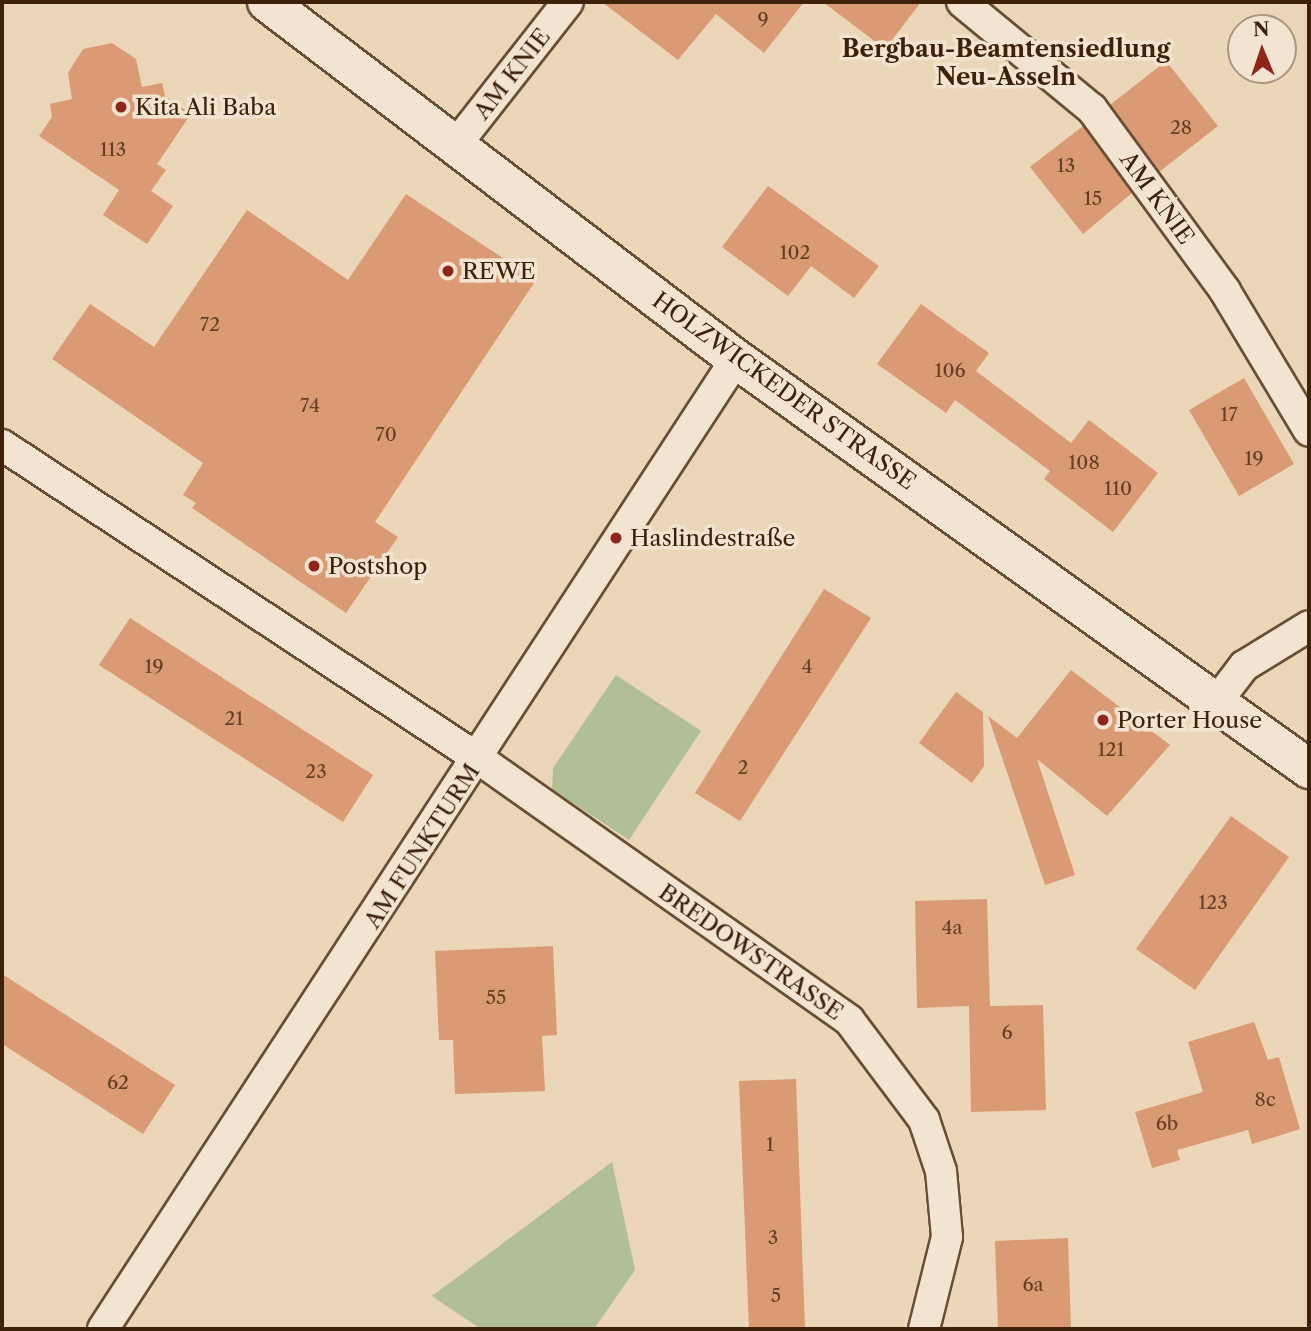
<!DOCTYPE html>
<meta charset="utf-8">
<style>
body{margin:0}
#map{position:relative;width:1311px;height:1331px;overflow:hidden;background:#ebd6b7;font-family:"Libre Caslon Text",serif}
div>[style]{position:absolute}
.green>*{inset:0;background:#b0bf94}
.building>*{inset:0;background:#d99a74}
.roads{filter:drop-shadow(2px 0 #684e34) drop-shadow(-2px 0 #684e34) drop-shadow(0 2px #684e34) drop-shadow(0 -2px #684e34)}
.street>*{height:30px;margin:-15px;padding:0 15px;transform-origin:15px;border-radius:15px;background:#f2e4d0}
.secondary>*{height:38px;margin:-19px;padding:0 19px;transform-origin:19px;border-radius:19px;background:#f2e4d0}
.dots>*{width:19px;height:19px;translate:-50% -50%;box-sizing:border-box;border:4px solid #f2e4d0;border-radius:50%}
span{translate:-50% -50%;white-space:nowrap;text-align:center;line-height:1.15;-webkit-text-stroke:7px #f2e4d0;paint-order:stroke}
.number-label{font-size:19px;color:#643f23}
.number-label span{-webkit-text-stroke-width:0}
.street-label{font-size:23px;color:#3d2108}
.poi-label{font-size:23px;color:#3d2108}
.left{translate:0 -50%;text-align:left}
.neighbourhood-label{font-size:24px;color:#3d2108;font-weight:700}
.frame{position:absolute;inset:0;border:4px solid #3d2108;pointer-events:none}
.north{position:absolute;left:1227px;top:14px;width:70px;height:70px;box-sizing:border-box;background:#f2e4d0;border:2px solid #aa9680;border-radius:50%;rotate:358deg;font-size:19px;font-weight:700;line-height:28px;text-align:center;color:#3d2108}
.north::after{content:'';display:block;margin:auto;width:24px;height:32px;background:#8f2418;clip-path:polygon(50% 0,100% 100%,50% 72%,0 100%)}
</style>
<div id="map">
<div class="green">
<div style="clip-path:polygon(616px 675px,701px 731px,629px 840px,552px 789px,553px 768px)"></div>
<div style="clip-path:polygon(612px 1162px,635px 1270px,594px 1329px,481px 1329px,432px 1296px)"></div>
</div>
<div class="building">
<div style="clip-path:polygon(602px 2px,804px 2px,764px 53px,716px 14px,678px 60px)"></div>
<div style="clip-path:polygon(823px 2px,921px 2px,885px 49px)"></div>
<div style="clip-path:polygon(112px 43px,136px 59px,142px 87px,162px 83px,165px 96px,191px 114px,157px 164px,166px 170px,151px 191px,173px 206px,147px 244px,103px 215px,119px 190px,39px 136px,52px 117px,50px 104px,72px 99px,68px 73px,83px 49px)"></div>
<div style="clip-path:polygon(1166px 61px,1218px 126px,1159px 172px,1110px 105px)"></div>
<div style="clip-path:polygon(1083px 126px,1132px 193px,1083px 234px,1030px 167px)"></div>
<div style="clip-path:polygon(768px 186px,879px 266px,854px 298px,811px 266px,788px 296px,722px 247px)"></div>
<div style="clip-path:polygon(406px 194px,536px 280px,375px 522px,398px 537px,346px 613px,192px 508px,196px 503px,183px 495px,203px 463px,52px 359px,90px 304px,154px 347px,247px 210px,348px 280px)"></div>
<div style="clip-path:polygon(921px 304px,989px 353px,976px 371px,1071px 443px,1089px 420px,1158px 473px,1113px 532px,1044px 479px,1050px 471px,955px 400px,946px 413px,877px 364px)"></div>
<div style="clip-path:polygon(1244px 378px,1294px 464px,1239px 496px,1189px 410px)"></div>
<div style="clip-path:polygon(824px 589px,871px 618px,740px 821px,695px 793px)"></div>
<div style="clip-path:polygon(130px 618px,373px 775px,343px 822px,99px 665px)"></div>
<div style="clip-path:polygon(1071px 670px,1170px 745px,1107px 816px,1037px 759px,1075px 875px,1045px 885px,988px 716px,1017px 738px)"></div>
<div style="clip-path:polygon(956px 692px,983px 712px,984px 766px,972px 783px,919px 743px)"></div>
<div style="clip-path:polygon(1231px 816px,1289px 857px,1195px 990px,1136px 949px)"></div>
<div style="clip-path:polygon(987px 899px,990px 1006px,1043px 1005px,1046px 1110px,971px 1112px,969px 1006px,917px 1008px,915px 901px)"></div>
<div style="clip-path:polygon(553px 946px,557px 1035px,542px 1036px,545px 1091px,455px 1094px,453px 1040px,439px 1040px,435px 951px)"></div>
<div style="clip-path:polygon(2px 974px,175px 1085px,143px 1134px,2px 1044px)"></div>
<div style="clip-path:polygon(1254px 1022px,1268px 1060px,1279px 1057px,1300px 1129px,1252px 1144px,1248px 1130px,1177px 1150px,1180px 1160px,1152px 1168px,1135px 1112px,1203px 1092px,1188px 1042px)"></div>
<div style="clip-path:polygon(796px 1079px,805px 1329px,749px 1329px,739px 1081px)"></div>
<div style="clip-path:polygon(1068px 1238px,1071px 1329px,998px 1329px,995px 1241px)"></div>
</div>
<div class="roads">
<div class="street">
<div style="left:962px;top:2px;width:168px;rotate:39.5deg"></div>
<div style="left:1092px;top:109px;width:225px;rotate:53.8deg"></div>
<div style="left:1225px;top:291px;width:163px;rotate:59deg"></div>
<div style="left:455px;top:146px;width:183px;rotate:-51.9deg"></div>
<div style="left:2px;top:445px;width:571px;rotate:33.36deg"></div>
<div style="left:479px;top:759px;width:453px;rotate:35.2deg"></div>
<div style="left:849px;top:1020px;width:125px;rotate:53.1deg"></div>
<div style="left:924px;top:1120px;width:54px;rotate:71.6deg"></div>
<div style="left:941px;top:1171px;width:66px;rotate:84.8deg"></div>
<div style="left:947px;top:1237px;width:95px;rotate:104deg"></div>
<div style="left:1215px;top:704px;width:48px;rotate:-52.7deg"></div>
<div style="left:1244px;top:666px;width:76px;rotate:-31.6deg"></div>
<div style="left:103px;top:1329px;width:1158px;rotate:-56.87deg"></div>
</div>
<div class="secondary">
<div style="left:267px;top:2px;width:589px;rotate:37.28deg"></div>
<div style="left:736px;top:359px;width:705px;rotate:35.58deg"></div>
</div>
</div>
<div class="dots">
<div style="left:121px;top:107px;background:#8f2418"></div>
<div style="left:448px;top:271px;background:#8f2418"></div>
<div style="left:616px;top:538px;background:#8f2418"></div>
<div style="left:314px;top:566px;background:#8f2418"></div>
<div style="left:1103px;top:720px;background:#8f2418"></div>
</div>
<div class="number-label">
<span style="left:763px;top:20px">9</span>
<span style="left:1181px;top:128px">28</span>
<span style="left:113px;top:150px">113</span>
<span style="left:1066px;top:166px">13</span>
<span style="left:1093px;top:199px">15</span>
<span style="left:795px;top:253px">102</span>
<span style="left:210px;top:325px">72</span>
<span style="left:950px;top:371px">106</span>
<span style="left:310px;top:406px">74</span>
<span style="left:1229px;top:415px">17</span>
<span style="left:386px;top:435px">70</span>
<span style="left:1254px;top:459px">19</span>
<span style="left:1084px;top:463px">108</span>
<span style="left:1118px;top:489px">110</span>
<span style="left:154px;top:667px">19</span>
<span style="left:807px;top:667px">4</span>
<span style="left:234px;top:719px">21</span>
<span style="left:1111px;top:750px">121</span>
<span style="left:743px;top:768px">2</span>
<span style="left:316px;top:772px">23</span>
<span style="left:1213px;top:903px">123</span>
<span style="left:952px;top:928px">4a</span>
<span style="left:496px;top:998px">55</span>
<span style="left:1007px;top:1033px">6</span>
<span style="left:118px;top:1083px">62</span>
<span style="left:1265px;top:1100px">8c</span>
<span style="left:1167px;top:1124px">6b</span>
<span style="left:770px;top:1145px">1</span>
<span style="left:773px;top:1238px">3</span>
<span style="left:1033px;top:1285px">6a</span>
<span style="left:776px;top:1296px">5</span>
</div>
<div class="street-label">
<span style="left:512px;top:74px;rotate:-52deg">AM KNIE</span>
<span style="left:1157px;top:198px;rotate:54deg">AM KNIE</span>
<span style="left:784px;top:391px;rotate:36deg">HOLZWICKEDER STRASSE</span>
<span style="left:422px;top:846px;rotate:-57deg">AM FUNKTURM</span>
<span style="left:751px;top:952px;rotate:35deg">BREDOWSTRASSE</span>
</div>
<div class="poi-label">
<span class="left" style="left:135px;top:107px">Kita Ali Baba</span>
<span class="left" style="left:462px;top:271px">REWE</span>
<span class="left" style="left:630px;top:538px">Haslindestraße</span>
<span class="left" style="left:328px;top:566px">Postshop</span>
<span class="left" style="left:1117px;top:720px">Porter House</span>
</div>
<div class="neighbourhood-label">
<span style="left:1006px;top:63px">Bergbau-Beamtensiedlung<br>Neu-Asseln</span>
</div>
<div class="frame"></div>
<div class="north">N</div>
</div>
